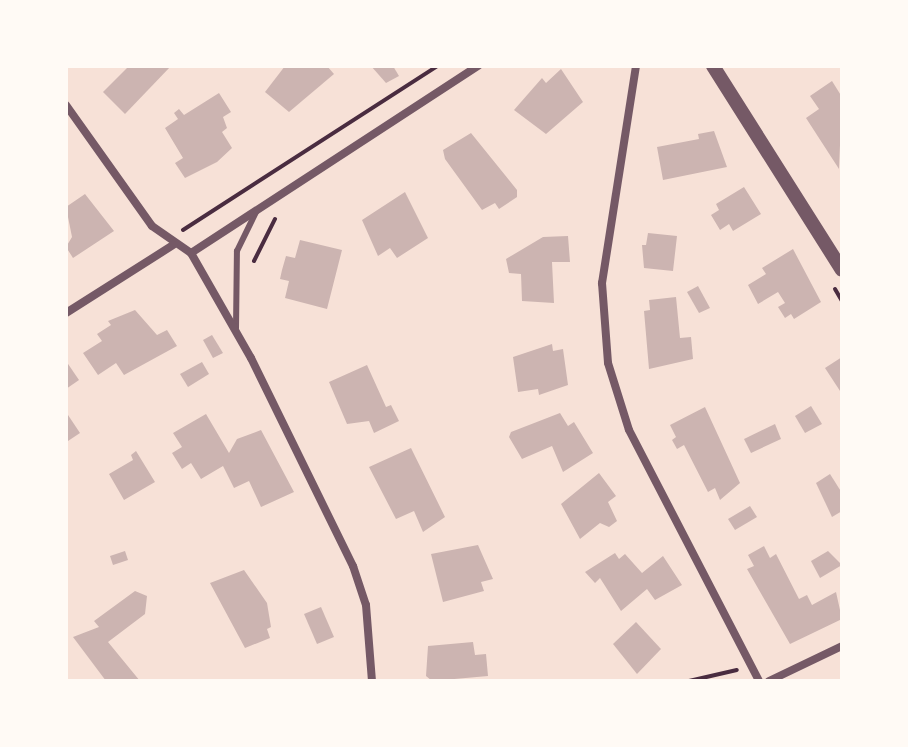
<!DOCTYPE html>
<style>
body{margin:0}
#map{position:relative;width:908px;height:747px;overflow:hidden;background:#f7e1d7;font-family:"Nunito Sans",sans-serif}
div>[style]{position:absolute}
.building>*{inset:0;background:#ccb4b1}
.path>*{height:4px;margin:-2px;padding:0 2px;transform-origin:2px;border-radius:2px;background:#4a2c40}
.service>*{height:6px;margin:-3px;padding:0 3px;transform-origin:3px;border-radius:3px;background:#755966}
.minor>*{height:8px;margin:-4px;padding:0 4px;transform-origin:4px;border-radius:4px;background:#755966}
.tertiary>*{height:14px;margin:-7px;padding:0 7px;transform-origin:7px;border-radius:7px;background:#755966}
span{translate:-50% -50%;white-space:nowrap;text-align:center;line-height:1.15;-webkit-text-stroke:8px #fffaf5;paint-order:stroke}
.frame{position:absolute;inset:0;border:68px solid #fffaf5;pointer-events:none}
</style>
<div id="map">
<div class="building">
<div style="clip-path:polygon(129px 66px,171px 66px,125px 114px,103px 92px)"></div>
<div style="clip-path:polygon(285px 66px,327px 66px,334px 74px,289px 112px,265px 92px)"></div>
<div style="clip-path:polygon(371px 66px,393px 66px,399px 76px,386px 83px)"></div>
<div style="clip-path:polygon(561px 69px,583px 102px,546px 134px,514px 110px,542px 78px,546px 83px)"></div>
<div style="clip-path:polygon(832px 81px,842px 97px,839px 169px,806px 118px,819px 109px,810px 96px)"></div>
<div style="clip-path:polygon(219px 93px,231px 112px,223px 117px,227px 128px,222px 132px,232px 148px,217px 162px,185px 178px,175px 163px,183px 158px,165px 128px,178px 119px,174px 113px,179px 109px,184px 115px)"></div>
<div style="clip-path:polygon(714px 131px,727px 167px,663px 180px,657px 147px,699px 139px,698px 134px)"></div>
<div style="clip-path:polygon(471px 133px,517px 190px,517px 197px,499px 209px,495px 203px,482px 210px,445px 159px,443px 150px)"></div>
<div style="clip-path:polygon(744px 187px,761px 214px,733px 231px,729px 224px,720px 230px,711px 215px,719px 210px,716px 204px)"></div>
<div style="clip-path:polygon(405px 192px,428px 238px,397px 258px,390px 248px,378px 256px,362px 220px)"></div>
<div style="clip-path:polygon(85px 194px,114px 231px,73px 258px,66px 247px,72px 237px,66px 207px)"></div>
<div style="clip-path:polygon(648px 233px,677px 236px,673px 271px,644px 268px,642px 245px,646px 245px)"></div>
<div style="clip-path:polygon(568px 236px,570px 262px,552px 262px,554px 303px,522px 301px,521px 274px,509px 273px,506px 259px,543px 237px)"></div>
<div style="clip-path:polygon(300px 240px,342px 250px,327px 309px,285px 298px,289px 281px,280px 279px,282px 270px,286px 256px,295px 258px)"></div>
<div style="clip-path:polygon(793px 249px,821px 302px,794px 319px,791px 314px,785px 318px,778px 307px,785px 303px,778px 292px,758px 304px,748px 285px,766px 274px,762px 268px)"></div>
<div style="clip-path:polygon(698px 286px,710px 308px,699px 313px,687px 292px)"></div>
<div style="clip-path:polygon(676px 297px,680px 338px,691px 337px,693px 359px,649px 369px,644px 311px,650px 310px,649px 300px)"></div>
<div style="clip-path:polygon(135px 310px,157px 335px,167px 330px,177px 346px,124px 375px,116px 363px,98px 375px,83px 353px,102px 341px,97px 334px,111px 325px,108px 321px)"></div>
<div style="clip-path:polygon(212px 335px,223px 353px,213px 358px,203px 340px)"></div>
<div style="clip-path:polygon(552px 344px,553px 351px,563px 349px,568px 385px,539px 395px,538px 389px,518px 392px,513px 357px)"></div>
<div style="clip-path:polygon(842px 357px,842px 394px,825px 368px)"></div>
<div style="clip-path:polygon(66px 361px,79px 380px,66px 389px)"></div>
<div style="clip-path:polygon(202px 362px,209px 374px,188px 387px,180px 374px)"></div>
<div style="clip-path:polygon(367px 365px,386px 407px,391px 405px,399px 421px,374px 433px,369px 421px,347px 424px,329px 382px)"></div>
<div style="clip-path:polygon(811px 406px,822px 424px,805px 433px,795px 416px)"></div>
<div style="clip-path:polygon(705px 407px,740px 483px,720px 500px,715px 488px,708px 492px,684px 445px,677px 449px,672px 440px,676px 437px,670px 425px)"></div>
<div style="clip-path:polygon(66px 412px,80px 433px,68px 441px,66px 438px)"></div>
<div style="clip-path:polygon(560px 413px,568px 426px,574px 422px,593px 453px,563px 472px,552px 446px,522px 459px,509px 437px,511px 432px)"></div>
<div style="clip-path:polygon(206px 414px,229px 453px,237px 439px,261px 430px,294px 492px,261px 507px,249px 481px,234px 488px,223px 466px,201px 479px,191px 463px,182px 469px,172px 453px,182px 447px,173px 433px)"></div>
<div style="clip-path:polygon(775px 424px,781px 439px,751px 453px,744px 439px)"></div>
<div style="clip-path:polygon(411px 448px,445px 517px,423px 532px,414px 511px,396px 519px,369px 467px)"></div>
<div style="clip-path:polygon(136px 451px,155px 482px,124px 500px,109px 474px,133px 460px,131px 455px)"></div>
<div style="clip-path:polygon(599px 473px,616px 496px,608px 502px,617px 521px,609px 527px,600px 523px,580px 539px,561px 504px)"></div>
<div style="clip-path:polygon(830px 474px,842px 493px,842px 511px,832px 517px,816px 483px)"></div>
<div style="clip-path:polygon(750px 506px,757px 517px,735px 530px,728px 519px)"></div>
<div style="clip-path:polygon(478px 545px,493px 579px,481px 582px,484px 591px,443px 602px,431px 554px)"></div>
<div style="clip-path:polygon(764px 546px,770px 558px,776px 554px,799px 599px,807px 595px,812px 605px,836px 592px,842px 619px,790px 644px,747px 569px,754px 566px,748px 555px)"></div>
<div style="clip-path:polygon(125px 551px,128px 560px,113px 565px,110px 556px)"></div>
<div style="clip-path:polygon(828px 551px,842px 565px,820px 578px,811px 561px)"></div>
<div style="clip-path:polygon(615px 553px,619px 559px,625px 554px,642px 573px,663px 556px,682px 585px,655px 600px,647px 589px,621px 611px,600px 578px,595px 583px,585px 572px)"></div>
<div style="clip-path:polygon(244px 570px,267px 603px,271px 627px,267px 629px,270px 638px,245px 648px,210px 583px)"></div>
<div style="clip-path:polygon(135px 591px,147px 596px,145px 614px,108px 642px,140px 681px,106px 681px,73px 637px,99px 627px,94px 621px)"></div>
<div style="clip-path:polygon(321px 607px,334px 637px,317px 644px,304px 614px)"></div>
<div style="clip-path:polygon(636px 622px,661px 649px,637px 674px,613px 644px)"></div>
<div style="clip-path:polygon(473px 642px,475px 655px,486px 654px,488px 676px,432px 681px,426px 676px,428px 646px)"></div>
</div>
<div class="path">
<div style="left:183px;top:230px;width:302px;rotate:-32.8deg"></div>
<div style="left:254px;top:261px;width:47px;rotate:-63.4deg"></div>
<div style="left:835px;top:289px;width:14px;rotate:60deg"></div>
<div style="left:689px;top:681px;width:49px;rotate:-12.9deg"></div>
</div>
<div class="service">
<div style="left:236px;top:328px;width:77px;rotate:-89.3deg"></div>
<div style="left:237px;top:251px;width:43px;rotate:-64deg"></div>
</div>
<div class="minor">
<div style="left:636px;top:66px;width:220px;rotate:98.9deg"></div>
<div style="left:602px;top:283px;width:80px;rotate:85.7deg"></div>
<div style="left:608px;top:363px;width:70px;rotate:72.6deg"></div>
<div style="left:629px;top:430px;width:283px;rotate:62.6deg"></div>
<div style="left:66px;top:105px;width:148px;rotate:54.6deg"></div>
<div style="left:152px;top:226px;width:47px;rotate:34.7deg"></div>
<div style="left:191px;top:253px;width:121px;rotate:60.3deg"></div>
<div style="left:251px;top:358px;width:232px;rotate:63.9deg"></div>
<div style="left:353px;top:566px;width:41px;rotate:71.6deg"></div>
<div style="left:366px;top:605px;width:76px;rotate:85.5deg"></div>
<div style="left:191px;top:253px;width:343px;rotate:-33.1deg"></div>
<div style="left:66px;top:313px;width:127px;rotate:-32.4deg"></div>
<div style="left:769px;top:681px;width:81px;rotate:-25.6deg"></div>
</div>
<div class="tertiary">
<div style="left:713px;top:66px;width:241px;rotate:57.7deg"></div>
</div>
<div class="frame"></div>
</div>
